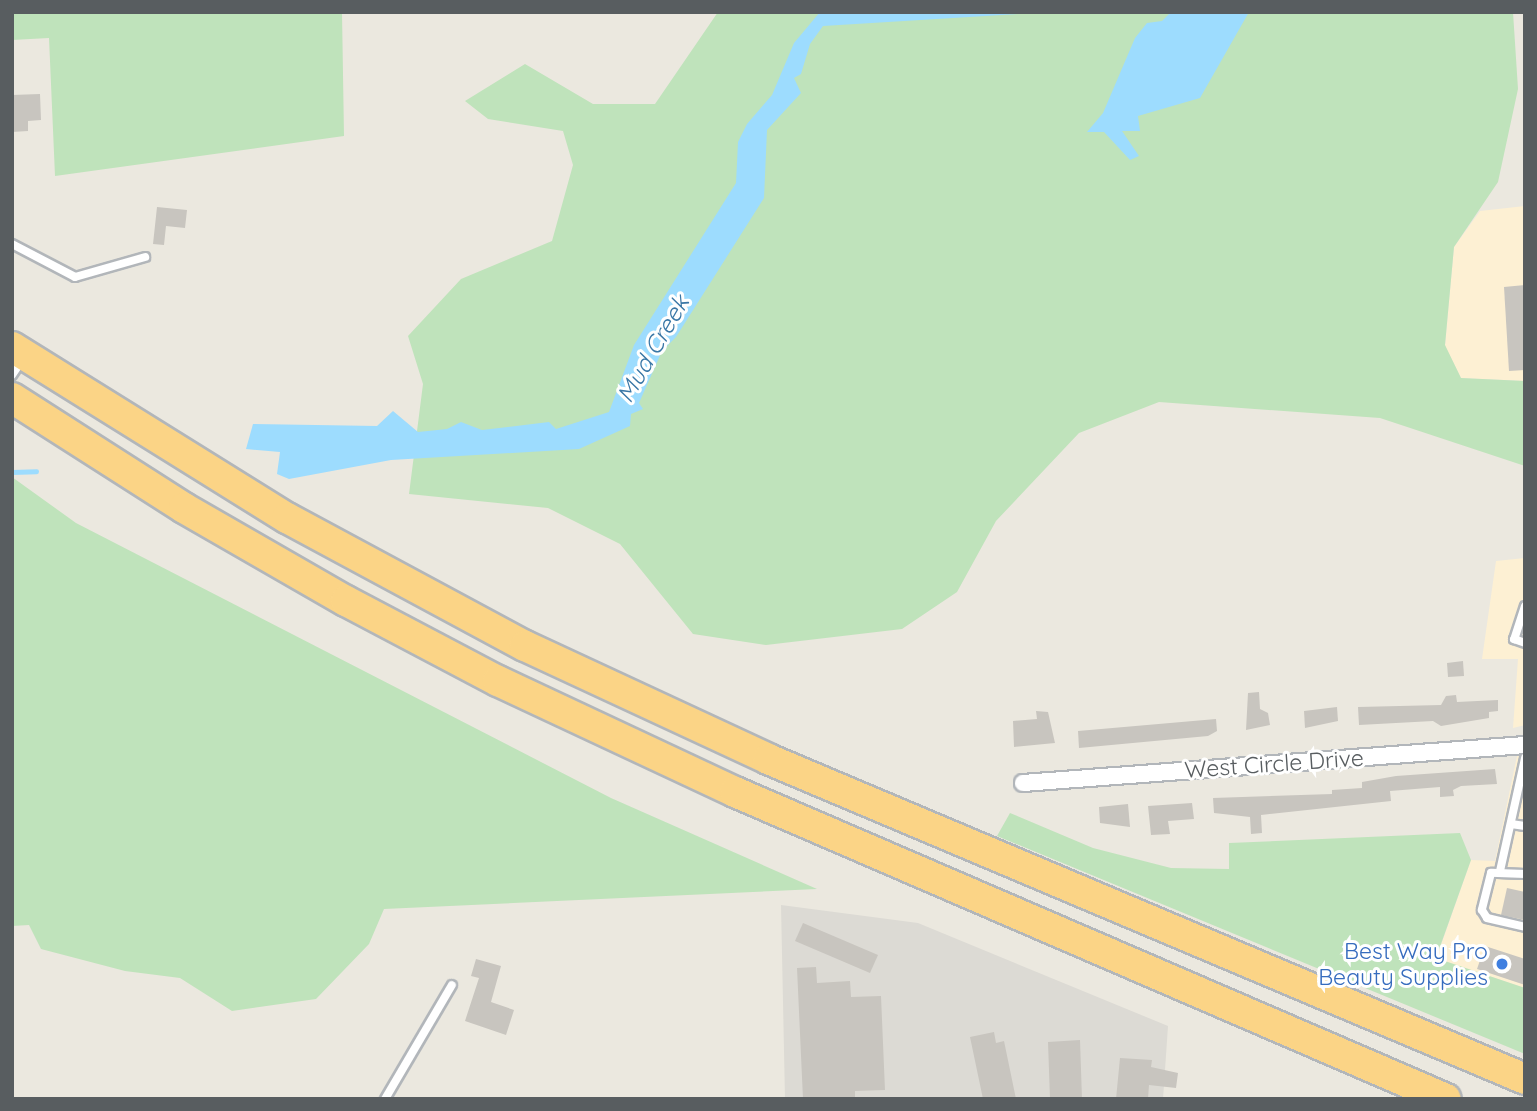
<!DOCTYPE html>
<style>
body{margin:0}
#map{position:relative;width:1537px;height:1111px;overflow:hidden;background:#ebe8df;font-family:Quicksand,sans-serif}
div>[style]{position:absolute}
.commercial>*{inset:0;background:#fdf0d3}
.industrial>*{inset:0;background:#dcdad4}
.green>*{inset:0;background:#bfe3bb}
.water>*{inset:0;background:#9ddcfe}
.stream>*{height:4.5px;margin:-2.25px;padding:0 2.25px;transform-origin:2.25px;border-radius:2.25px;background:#9ddcfe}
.building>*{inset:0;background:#c8c5bf}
.roads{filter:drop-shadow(2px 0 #b2b6ba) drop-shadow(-2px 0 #b2b6ba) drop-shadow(0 2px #b2b6ba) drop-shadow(0 -2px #b2b6ba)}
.service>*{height:8px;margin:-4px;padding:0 4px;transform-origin:4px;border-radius:4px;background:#fff}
.minor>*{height:16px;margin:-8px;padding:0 8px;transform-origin:8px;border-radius:8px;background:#fff}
.motorway>*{height:30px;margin:-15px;padding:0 15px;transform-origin:15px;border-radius:15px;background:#fbd486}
.dots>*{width:19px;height:19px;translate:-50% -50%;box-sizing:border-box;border:4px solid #fff;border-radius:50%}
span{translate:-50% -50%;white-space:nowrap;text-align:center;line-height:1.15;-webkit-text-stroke:6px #fff;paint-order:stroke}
.street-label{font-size:23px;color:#585d60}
.shop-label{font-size:23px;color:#366cbe}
.right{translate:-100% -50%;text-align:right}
.water-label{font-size:24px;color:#3a77a6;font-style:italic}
.frame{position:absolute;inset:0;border:14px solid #585d60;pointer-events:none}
</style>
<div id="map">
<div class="commercial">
<div style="clip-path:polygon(1525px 206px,1525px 381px,1461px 378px,1445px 346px,1454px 247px,1480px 211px)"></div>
<div style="clip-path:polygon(1525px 558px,1525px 725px,1513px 728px,1518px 659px,1482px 659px,1496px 561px)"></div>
<div style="clip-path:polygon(1517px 756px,1525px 756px,1525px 988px,1436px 959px,1471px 860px,1495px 861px)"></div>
</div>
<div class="industrial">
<div style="clip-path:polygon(781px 905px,918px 923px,1168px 1026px,1163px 1099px,785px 1099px)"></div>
</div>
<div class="green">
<div style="clip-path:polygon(12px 12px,342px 12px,344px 136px,55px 176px,49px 38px,12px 40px)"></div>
<div style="clip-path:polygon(718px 12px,1513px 12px,1518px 89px,1498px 182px,1454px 247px,1445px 345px,1461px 378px,1525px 381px,1525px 466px,1380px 418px,1159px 402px,1079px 433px,996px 521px,957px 592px,902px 629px,766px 645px,693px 634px,620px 544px,548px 508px,409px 494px,423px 384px,408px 336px,461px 279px,552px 241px,573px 165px,563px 131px,488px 119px,465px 101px,525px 64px,593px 104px,655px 104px)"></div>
<div style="clip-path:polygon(12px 477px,76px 523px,611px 798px,817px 889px,384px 909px,369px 944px,316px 999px,232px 1011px,180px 978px,125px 971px,41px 949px,29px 925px,12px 926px)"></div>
<div style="clip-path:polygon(1010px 813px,1093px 848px,1171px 868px,1229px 869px,1229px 843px,1460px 833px,1471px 860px,1436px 958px,1525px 988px,1525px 1054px,997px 836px)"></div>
</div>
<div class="water">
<div style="clip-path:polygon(820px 12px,1049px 12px,823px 26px,810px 44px,801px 74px,794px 78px,801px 93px,767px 130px,764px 198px,676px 337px,662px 351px,639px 403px,643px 409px,631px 414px,630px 426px,579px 449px,391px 460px,289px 479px,277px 474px,280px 452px,246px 449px,253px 424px,377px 426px,393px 411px,418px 432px,447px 429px,461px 422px,482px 430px,549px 422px,556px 429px,609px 412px,634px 345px,736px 183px,738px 142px,747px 124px,772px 95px,794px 43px)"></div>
<div style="clip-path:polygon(1171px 12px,1249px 12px,1200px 98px,1138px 116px,1140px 131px,1122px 131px,1139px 156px,1130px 160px,1104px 132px,1087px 132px,1103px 113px,1135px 38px,1147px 23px,1162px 21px)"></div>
</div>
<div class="stream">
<div style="left:12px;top:472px;width:24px;rotate:-2deg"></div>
</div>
<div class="building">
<div style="clip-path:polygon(40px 94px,41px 120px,28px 121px,28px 131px,12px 132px,12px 95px)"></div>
<div style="clip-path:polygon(157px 207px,187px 210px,185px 228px,166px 226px,164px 245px,153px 244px)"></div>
<div style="clip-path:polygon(1525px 285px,1525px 370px,1509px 371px,1504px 287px)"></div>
<div style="clip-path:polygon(1463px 661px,1464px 676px,1448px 677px,1447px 663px)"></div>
<div style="clip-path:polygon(1259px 692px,1260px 709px,1268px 713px,1270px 725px,1246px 730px,1248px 693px)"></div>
<div style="clip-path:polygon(1456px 695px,1457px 702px,1498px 700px,1498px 711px,1489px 712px,1489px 718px,1441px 726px,1433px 721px,1359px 725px,1358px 707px,1441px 705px,1446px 696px)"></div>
<div style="clip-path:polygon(1337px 707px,1338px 721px,1305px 728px,1304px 711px)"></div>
<div style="clip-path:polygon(1036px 711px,1048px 712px,1055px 743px,1014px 747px,1013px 721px,1037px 719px)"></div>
<div style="clip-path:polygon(1216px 719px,1217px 731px,1208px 736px,1079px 748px,1078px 731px)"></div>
<div style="clip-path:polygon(1495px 769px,1497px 784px,1461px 786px,1453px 790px,1454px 796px,1440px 797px,1440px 787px,1390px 791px,1391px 801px,1261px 815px,1262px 833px,1251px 834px,1250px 817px,1214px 813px,1213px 798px,1332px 794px,1332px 790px,1362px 788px,1362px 782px,1396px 776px)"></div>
<div style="clip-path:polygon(1192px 803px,1194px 819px,1168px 821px,1170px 834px,1151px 835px,1148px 806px)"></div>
<div style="clip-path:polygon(1128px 804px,1130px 827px,1100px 823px,1099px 807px)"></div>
<div style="clip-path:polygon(1507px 888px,1525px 892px,1525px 920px,1501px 915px)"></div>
<div style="clip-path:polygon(803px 923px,878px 955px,870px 973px,795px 941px)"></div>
<div style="clip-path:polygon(1485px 946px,1525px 959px,1525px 985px,1477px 969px)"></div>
<div style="clip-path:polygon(476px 959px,501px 966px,491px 1002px,514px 1010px,506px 1035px,465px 1021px,479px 978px,471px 976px)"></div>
<div style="clip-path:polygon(816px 967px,817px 983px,850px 981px,851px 997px,881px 996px,885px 1090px,855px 1091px,855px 1099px,803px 1099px,797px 968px)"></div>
<div style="clip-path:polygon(994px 1032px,996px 1043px,1004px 1041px,1016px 1099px,983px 1099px,970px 1037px)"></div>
<div style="clip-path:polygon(1080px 1040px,1082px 1099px,1050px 1099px,1048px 1042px)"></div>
<div style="clip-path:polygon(1120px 1058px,1152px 1060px,1151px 1067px,1178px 1073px,1176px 1088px,1149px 1085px,1148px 1099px,1116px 1099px)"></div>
</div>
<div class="roads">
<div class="service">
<div style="left:12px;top:244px;width:71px;rotate:27.6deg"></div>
<div style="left:75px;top:277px;width:73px;rotate:-15.9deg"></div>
<div style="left:12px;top:375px;width:18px;rotate:-56deg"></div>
<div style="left:1525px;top:606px;width:35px;rotate:108deg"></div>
<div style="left:1514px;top:639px;width:12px;rotate:20deg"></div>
<div style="left:1511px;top:824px;width:14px;rotate:8deg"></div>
<div style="left:1500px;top:871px;width:116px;rotate:-77.5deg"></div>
<div style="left:1525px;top:874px;width:34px;rotate:-178deg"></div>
<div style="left:1491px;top:873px;width:38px;rotate:104deg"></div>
<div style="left:1482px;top:910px;width:9px;rotate:58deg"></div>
<div style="left:1487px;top:918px;width:39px;rotate:13deg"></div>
<div style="left:385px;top:1099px;width:132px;rotate:-59.6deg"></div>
</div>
<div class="minor">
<div style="left:1023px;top:783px;width:503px;rotate:-4.33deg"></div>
</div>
<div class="motorway">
<div style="left:12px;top:347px;width:324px;rotate:31.9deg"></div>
<div style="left:287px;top:518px;width:270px;rotate:28.3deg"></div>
<div style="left:525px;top:646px;width:268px;rotate:24.9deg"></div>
<div style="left:768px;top:759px;width:822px;rotate:22.91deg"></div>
<div style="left:12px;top:398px;width:204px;rotate:32.6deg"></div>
<div style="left:184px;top:508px;width:187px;rotate:29.9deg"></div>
<div style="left:346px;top:601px;width:172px;rotate:27.8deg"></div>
<div style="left:498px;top:681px;width:262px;rotate:25.1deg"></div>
<div style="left:735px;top:792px;width:774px;rotate:23.35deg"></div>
</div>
</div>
<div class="dots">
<div style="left:1502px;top:964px;background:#3f7fe0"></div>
</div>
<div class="street-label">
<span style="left:1274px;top:764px;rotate:-4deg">West Circle Drive</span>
</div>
<div class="shop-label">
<span class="right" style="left:1488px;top:964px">Best Way Pro<br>Beauty Supplies</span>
</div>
<div class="water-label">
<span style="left:653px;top:349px;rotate:-60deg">Mud Creek</span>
</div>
<div class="frame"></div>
</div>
